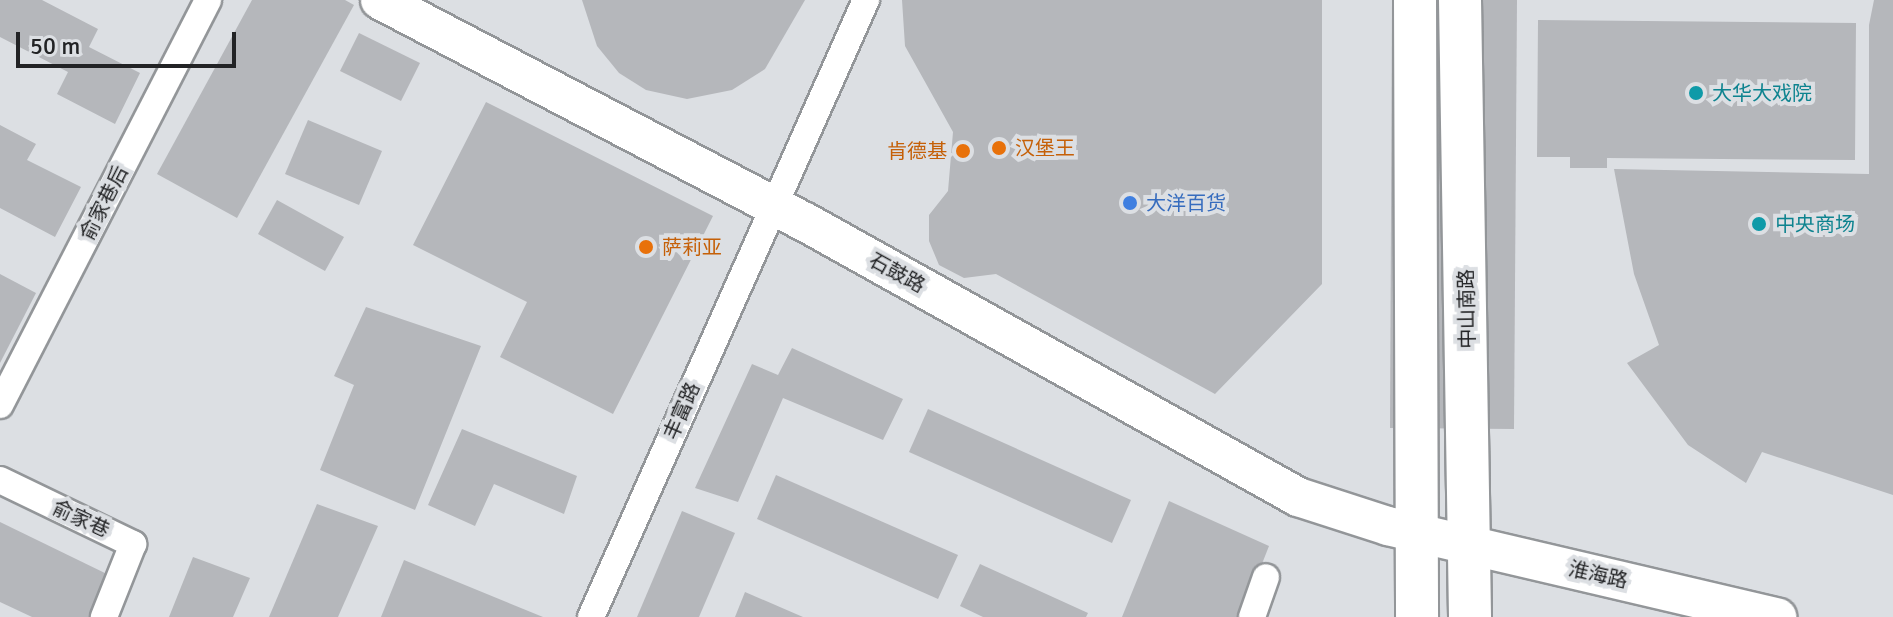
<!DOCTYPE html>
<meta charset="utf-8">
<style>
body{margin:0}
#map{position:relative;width:1893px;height:617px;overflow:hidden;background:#dcdfe3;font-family:Signika,"Noto Sans SC",sans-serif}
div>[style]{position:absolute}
.building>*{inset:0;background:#b5b7bb}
.roads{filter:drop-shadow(2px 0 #939699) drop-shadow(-2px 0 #939699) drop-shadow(0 2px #939699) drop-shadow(0 -2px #939699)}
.street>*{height:26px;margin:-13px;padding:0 13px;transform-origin:13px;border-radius:13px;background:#fff}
.secondary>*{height:38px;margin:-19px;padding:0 19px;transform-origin:19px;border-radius:19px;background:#fff}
.primary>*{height:42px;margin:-21px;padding:0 21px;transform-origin:21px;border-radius:21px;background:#fff}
.dots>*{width:22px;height:22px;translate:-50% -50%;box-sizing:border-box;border:4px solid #dcdfe3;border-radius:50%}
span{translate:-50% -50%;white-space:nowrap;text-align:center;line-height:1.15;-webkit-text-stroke:8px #dcdfe3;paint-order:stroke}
.culture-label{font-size:20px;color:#0d838f}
.left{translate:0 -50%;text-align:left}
.food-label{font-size:20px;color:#c56008}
.right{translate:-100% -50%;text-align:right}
.street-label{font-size:20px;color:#222325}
.shop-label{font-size:20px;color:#366cbe}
.scale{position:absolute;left:16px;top:32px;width:220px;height:36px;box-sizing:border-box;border:4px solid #222325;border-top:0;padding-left:10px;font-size:24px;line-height:28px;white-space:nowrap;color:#222325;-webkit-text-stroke:6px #dcdfe3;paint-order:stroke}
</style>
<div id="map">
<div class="building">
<div style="clip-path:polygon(0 0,42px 0,98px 29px,89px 47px,140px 73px,115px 124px,57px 94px,68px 72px,0 37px)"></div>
<div style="clip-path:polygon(252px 0,345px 0,354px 5px,237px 218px,157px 174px)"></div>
<div style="clip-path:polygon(582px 0,805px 0,765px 69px,732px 90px,687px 99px,646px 90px,619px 73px,597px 46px)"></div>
<div style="clip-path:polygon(902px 0,1322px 0,1322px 284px,1215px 394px,996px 274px,964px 278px,939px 265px,929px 241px,929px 215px,948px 191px,953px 132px,905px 46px)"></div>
<div style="clip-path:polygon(1392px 0,1517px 0,1514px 429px,1390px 428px)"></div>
<div style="clip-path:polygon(1874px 0,1893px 0,1893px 495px,1762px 452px,1746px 483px,1688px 445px,1627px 363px,1659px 345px,1634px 274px,1614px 169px,1869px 174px,1869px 25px)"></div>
<div style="clip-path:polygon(1538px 20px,1856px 23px,1855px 160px,1607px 158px,1607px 168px,1570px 168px,1570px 157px,1537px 157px)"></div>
<div style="clip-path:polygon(359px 33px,420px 63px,401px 101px,340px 71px)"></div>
<div style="clip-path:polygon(486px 102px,713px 216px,613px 414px,500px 357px,527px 302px,413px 245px)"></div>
<div style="clip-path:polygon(308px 120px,382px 151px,359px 205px,285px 174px)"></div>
<div style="clip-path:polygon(0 125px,36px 144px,27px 160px,81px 187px,55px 237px,0 208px)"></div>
<div style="clip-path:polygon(277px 200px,344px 237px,325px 271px,258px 234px)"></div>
<div style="clip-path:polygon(0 274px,36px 293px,0 363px)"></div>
<div style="clip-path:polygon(366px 307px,481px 346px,415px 510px,320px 470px,354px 385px,334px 376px)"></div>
<div style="clip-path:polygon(792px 348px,903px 399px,883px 440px,783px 398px,738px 502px,695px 488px,752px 364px,778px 375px)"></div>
<div style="clip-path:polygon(928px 409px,1131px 500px,1112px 543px,909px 452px)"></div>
<div style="clip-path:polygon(462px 429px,577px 476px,564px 514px,494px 484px,475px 526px,428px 505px)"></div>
<div style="clip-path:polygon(776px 475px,958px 555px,938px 599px,757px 519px)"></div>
<div style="clip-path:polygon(1169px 501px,1269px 546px,1241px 617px,1122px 617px)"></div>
<div style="clip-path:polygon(317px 504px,378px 526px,338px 617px,269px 617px)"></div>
<div style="clip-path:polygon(682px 511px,735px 533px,699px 617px,637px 617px)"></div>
<div style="clip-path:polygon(0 522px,111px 576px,91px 617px,32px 617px,0 602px)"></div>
<div style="clip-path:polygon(193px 557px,250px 578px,233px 617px,169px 617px)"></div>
<div style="clip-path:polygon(404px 560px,543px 617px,381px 617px)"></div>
<div style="clip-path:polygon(980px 564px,1088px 613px,1086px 617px,983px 617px,960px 606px)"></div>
<div style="clip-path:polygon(745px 592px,803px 617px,735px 617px)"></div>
</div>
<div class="roads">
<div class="street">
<div style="left:0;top:405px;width:455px;rotate:-62.8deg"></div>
<div style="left:0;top:480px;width:148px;rotate:25.7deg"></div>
<div style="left:133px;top:544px;width:79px;rotate:111.7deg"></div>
<div style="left:591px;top:617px;width:676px;rotate:-65.98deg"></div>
<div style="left:1252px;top:617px;width:42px;rotate:-70.7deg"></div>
</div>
<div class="secondary">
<div style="left:380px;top:0;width:479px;rotate:27.6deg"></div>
<div style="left:805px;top:222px;width:565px;rotate:29.15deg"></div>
<div style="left:1298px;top:497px;width:95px;rotate:17.9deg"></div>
<div style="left:1388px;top:526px;width:400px;rotate:13.2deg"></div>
</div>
<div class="primary">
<div style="left:1415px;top:0;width:617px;rotate:89.81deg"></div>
<div style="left:1460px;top:0;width:617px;rotate:89.07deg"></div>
</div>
</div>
<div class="dots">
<div style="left:1696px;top:93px;background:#0f9aa8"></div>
<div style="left:999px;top:148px;background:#e8710a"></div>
<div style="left:963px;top:151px;background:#e8710a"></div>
<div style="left:1130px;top:203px;background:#3f7fe0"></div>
<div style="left:1759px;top:224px;background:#0f9aa8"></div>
<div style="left:646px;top:247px;background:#e8710a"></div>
</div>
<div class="culture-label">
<span class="left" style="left:1712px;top:93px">大华大戏院</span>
<span class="left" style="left:1775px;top:224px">中央商场</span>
</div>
<div class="food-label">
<span class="left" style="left:1015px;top:148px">汉堡王</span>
<span class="right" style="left:947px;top:151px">肯德基</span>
<span class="left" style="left:662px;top:247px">萨莉亚</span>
</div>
<div class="street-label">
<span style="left:104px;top:203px;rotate:-63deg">俞家巷后</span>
<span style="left:897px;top:273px;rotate:29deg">石鼓路</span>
<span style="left:1467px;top:309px;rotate:-91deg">中山南路</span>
<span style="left:682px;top:411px;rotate:-66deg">丰富路</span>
<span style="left:81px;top:519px;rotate:25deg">俞家巷</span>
<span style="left:1598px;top:575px;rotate:13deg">淮海路</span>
</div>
<div class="shop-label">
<span class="left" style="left:1146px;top:203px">大洋百货</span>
</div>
<div class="scale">50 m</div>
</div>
